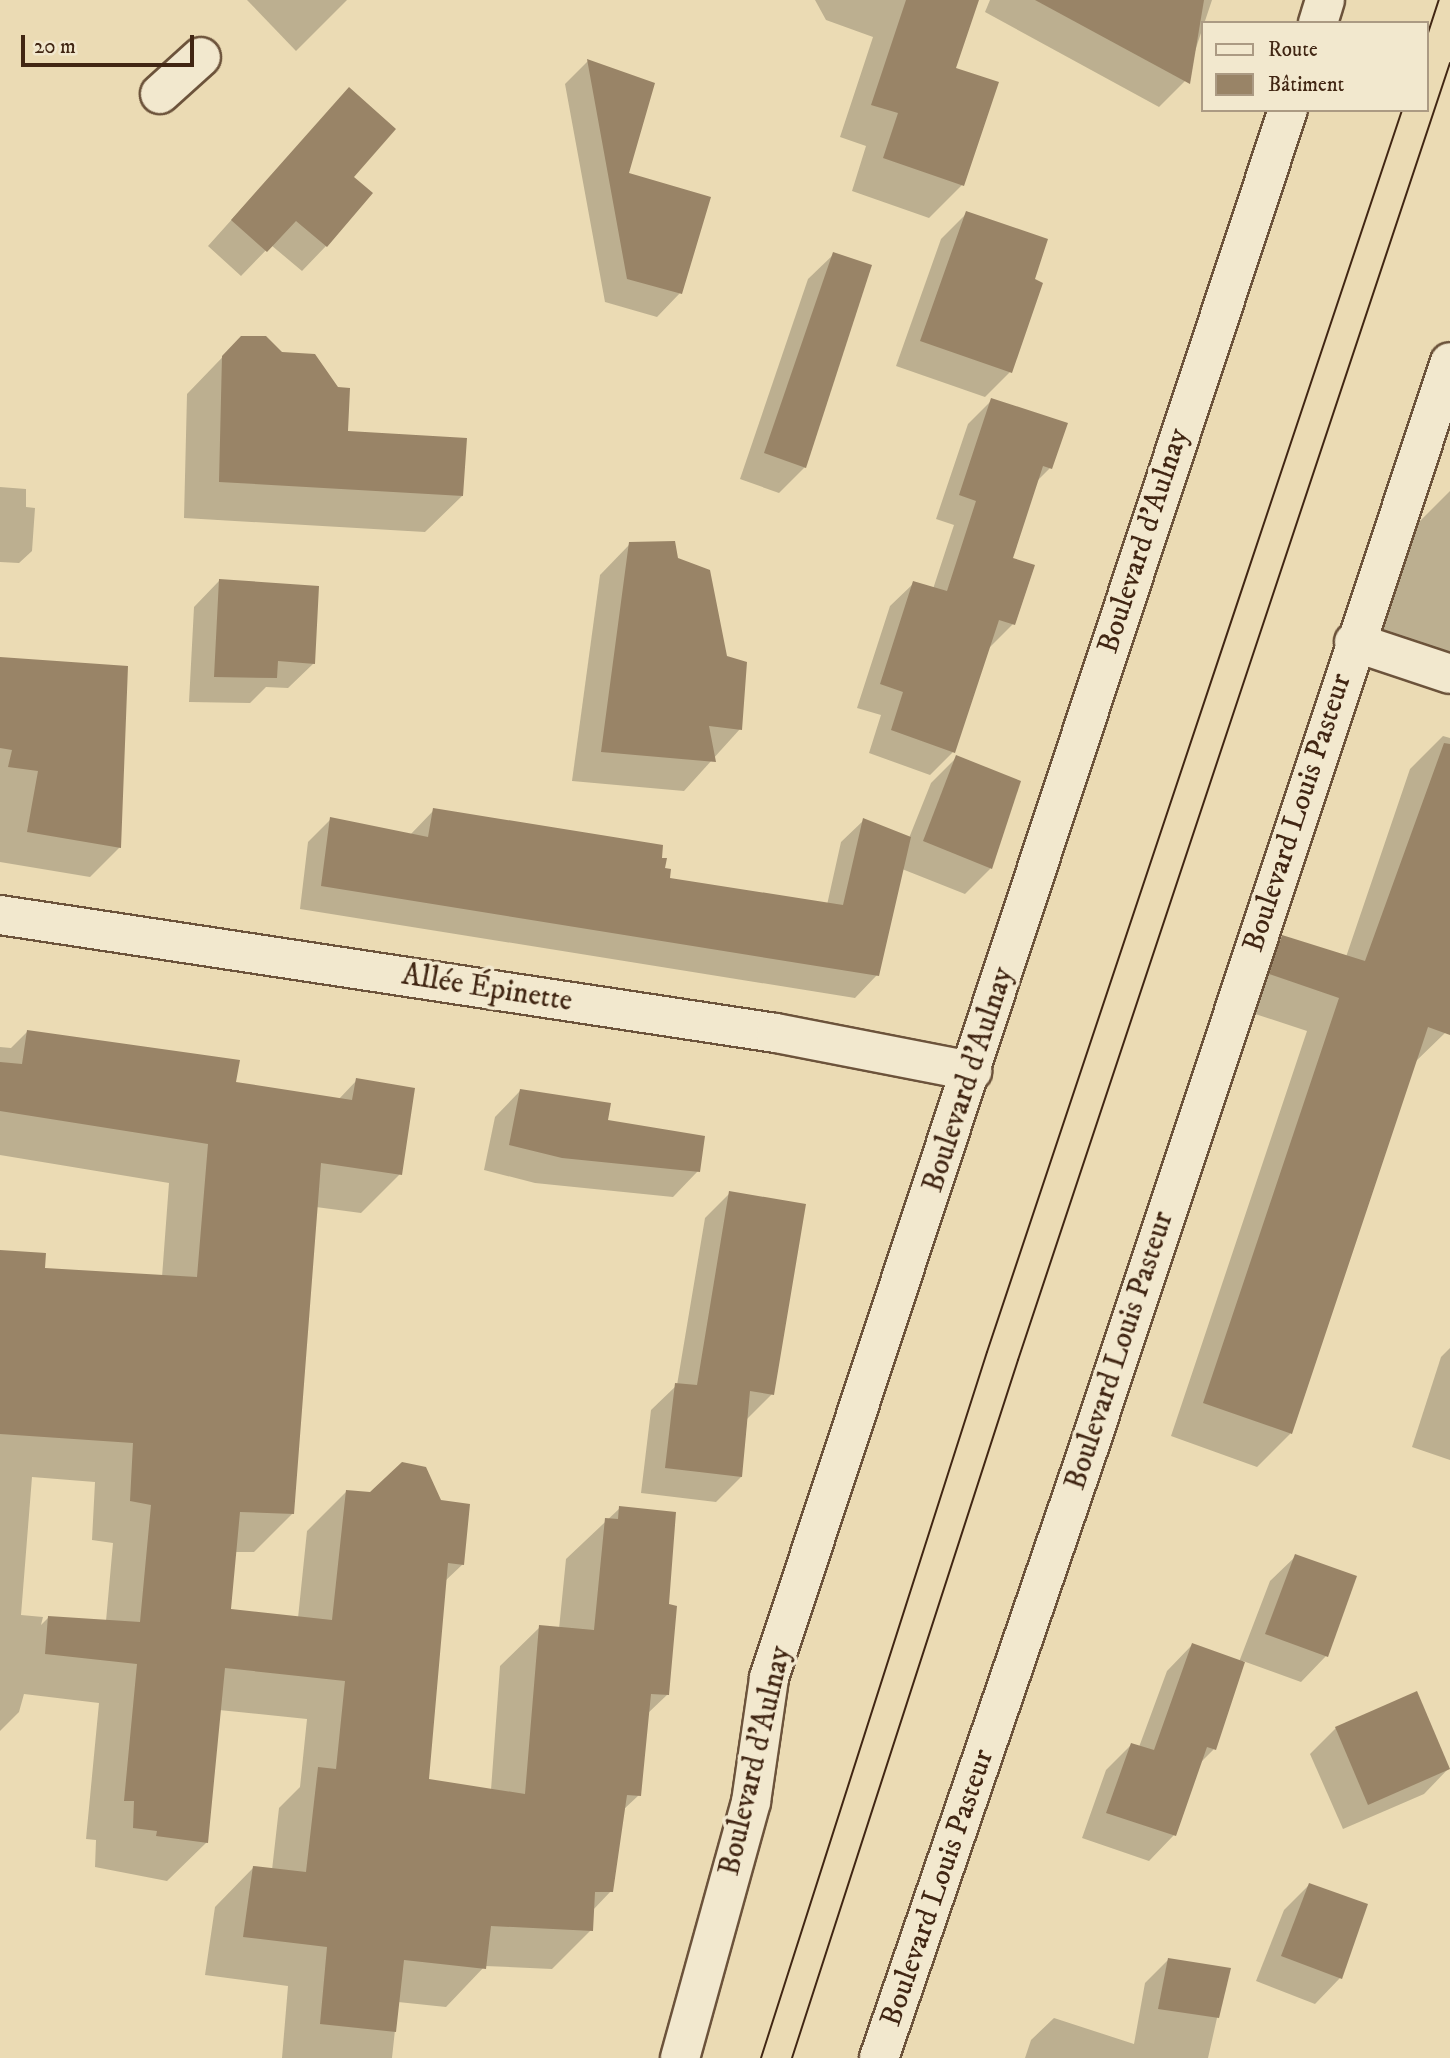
<!DOCTYPE html>
<meta charset="utf-8">
<style>
body{margin:0}
#map{position:relative;width:1450px;height:2058px;overflow:hidden;background:#ebdbb4;font-family:"IM FELL DW Pica",serif}
div>[style]{position:absolute}
.shadow>*{inset:0;background:#0003}
.building>*{inset:0;background:#998467}
.roads{filter:drop-shadow(2px 0 #6c533b) drop-shadow(-2px 0 #6c533b) drop-shadow(0 2px #6c533b) drop-shadow(0 -2px #6c533b)}
.street>*{height:38px;margin:-19px;padding:0 19px;transform-origin:19px;border-radius:19px;background:#f2e8ce}
.tram>*{height:2px;margin:-1px;padding:0 1px;transform-origin:1px;border-radius:1px;background:#412613}
span{translate:-50% -50%;white-space:nowrap;text-align:center;line-height:1.15;-webkit-text-stroke:7px #f2e8ce;paint-order:stroke}
.street-label{font-size:30px;color:#412613}
.legend{position:absolute;left:1201px;top:21px;width:228px;height:91px;box-sizing:border-box;background:#f2e8ce;border:2px solid #ab9a83;margin:0;padding:9px 12px;list-style:none;font-size:21px;color:#412613}
.legend li{display:flex;align-items:center;gap:14px;height:35px}
.legend b{width:35px;border:2px solid #ab9a83}
.scale{position:absolute;left:21px;top:35px;width:173px;height:32px;box-sizing:border-box;border:4px solid #412613;border-top:0;padding-left:9px;font-size:21px;line-height:24px;white-space:nowrap;color:#412613;-webkit-text-stroke:5px #f2e8ce;paint-order:stroke}
</style>
<div id="map">
<div class="shadow">
<div style="clip-path:polygon(247px 0,347px 0,296px 51px)"></div>
<div style="clip-path:polygon(815px 0,977px 0,954px 69px,962px 185px,929px 218px,852px 191px,866px 146px,840px 137px,873px 37px,826px 20px)"></div>
<div style="clip-path:polygon(990px 0,1212px 0,1185px 81px,1159px 107px,985px 12px)"></div>
<div style="clip-path:polygon(588px 61px,627px 174px,680px 293px,657px 317px,605px 302px,565px 84px)"></div>
<div style="clip-path:polygon(349px 89px,351px 177px,326px 246px,302px 271px,271px 245px,241px 276px,208px 246px)"></div>
<div style="clip-path:polygon(967px 213px,1033px 280px,1010px 372px,985px 397px,896px 366px,941px 239px)"></div>
<div style="clip-path:polygon(834px 254px,805px 467px,779px 493px,740px 479px,808px 279px)"></div>
<div style="clip-path:polygon(241px 338px,281px 353px,346px 433px,462px 496px,425px 532px,184px 518px,187px 394px)"></div>
<div style="clip-path:polygon(992px 400px,1050px 468px,1036px 482px,1011px 559px,1013px 624px,989px 648px,953px 752px,930px 775px,869px 753px,881px 715px,857px 708px,890px 606px,914px 583px,933px 589px,954px 525px,936px 519px,968px 424px)"></div>
<div style="clip-path:polygon(0 487px,26px 489px,26px 507px,35px 508px,32px 551px,19px 563px,0 562px)"></div>
<div style="clip-path:polygon(1450px 491px,1450px 675px,1382px 633px,1419px 522px)"></div>
<div style="clip-path:polygon(630px 544px,677px 560px,740px 729px,684px 791px,572px 781px,600px 575px)"></div>
<div style="clip-path:polygon(219px 581px,314px 663px,288px 688px,266px 687px,250px 703px,189px 702px,194px 607px)"></div>
<div style="clip-path:polygon(0 658px,120px 847px,90px 877px,0 862px)"></div>
<div style="clip-path:polygon(1443px 736px,1450px 738px,1450px 1016px,1445px 1033px,1414px 1063px,1290px 1434px,1257px 1467px,1171px 1436px,1307px 1031px,1237px 1008px,1250px 970px,1283px 937px,1346px 957px,1410px 769px)"></div>
<div style="clip-path:polygon(957px 757px,1019px 782px,990px 869px,965px 894px,902px 869px,877px 975px,855px 998px,300px 909px,308px 842px,331px 819px,410px 835px,434px 810px,660px 859px,668px 879px,827px 905px,841px 842px,864px 820px,909px 838px,931px 783px)"></div>
<div style="clip-path:polygon(evenodd,27px 1032px,234px 1084px,338px 1100px,357px 1080px,400px 1174px,361px 1213px,316px 1207px,293px 1513px,254px 1552px,234px 1552px,229px 1610px,298px 1618px,307px 1531px,346px 1492px,463px 1564px,444px 1582px,428px 1780px,491px 1790px,500px 1666px,540px 1627px,559px 1629px,566px 1559px,620px 1508px,667px 1606px,668px 1694px,647px 1714px,639px 1795px,623px 1810px,611px 1891px,592px 1911px,591px 1930px,552px 1969px,485px 1966px,446px 2007px,398px 2002px,392px 2058px,282px 2058px,288px 1986px,205px 1975px,215px 1907px,254px 1867px,272px 1870px,279px 1808px,300px 1787px,307px 1719px,219px 1710px,207px 1842px,167px 1881px,95px 1867px,96px 1840px,86px 1839px,99px 1703px,24px 1694px,19px 1712px,0 1731px,0 1252px,43px 1270px,162px 1277px,169px 1183px,0 1155px,0 1047px,11px 1048px,27px 1032px,32px 1477px,95px 1482px,92px 1540px,113px 1543px,106px 1621px,49px 1617px,41px 1625px,43px 1617px,21px 1615px,32px 1477px)"></div>
<div style="clip-path:polygon(520px 1091px,606px 1121px,698px 1171px,673px 1197px,535px 1183px,484px 1170px,495px 1117px)"></div>
<div style="clip-path:polygon(730px 1193px,772px 1394px,747px 1419px,741px 1477px,716px 1502px,641px 1493px,651px 1410px,677px 1385px,705px 1218px)"></div>
<div style="clip-path:polygon(1450px 1348px,1450px 1460px,1412px 1447px,1441px 1357px)"></div>
<div style="clip-path:polygon(1296px 1556px,1326px 1656px,1301px 1682px,1243px 1661px,1214px 1749px,1200px 1763px,1174px 1835px,1149px 1861px,1082px 1838px,1106px 1770px,1131px 1745px,1139px 1747px,1167px 1671px,1192px 1645px,1239px 1662px,1270px 1581px)"></div>
<div style="clip-path:polygon(1336px 1728px,1449px 1768px,1424px 1794px,1343px 1829px,1310px 1754px)"></div>
<div style="clip-path:polygon(1309px 1885px,1340px 1978px,1315px 2004px,1256px 1981px,1284px 1910px)"></div>
<div style="clip-path:polygon(1168px 1960px,1228px 1969px,1208px 2058px,1025px 2058px,1031px 2040px,1054px 2018px,1134px 2044px,1145px 1983px)"></div>
</div>
<div class="building">
<div style="clip-path:polygon(906px 0,979px 0,956px 68px,999px 82px,964px 186px,883px 158px,898px 113px,871px 105px)"></div>
<div style="clip-path:polygon(1035px 0,1204px 0,1190px 84px)"></div>
<div style="clip-path:polygon(587px 59px,655px 83px,629px 173px,711px 197px,682px 294px,627px 279px)"></div>
<div style="clip-path:polygon(349px 87px,396px 129px,354px 177px,373px 193px,327px 247px,296px 221px,267px 252px,231px 220px)"></div>
<div style="clip-path:polygon(966px 211px,1048px 239px,1035px 279px,1043px 283px,1012px 373px,920px 341px)"></div>
<div style="clip-path:polygon(833px 252px,872px 265px,806px 468px,764px 453px)"></div>
<div style="clip-path:polygon(241px 336px,266px 336px,282px 352px,315px 354px,338px 387px,350px 388px,348px 431px,467px 438px,463px 496px,219px 482px,222px 356px)"></div>
<div style="clip-path:polygon(991px 398px,1068px 423px,1052px 469px,1043px 466px,1013px 558px,1035px 565px,1015px 625px,999px 620px,955px 753px,891px 730px,903px 692px,880px 684px,913px 581px,947px 591px,976px 501px,959px 495px)"></div>
<div style="clip-path:polygon(675px 541px,678px 558px,710px 570px,727px 656px,747px 662px,742px 730px,709px 726px,716px 762px,601px 752px,629px 542px)"></div>
<div style="clip-path:polygon(219px 579px,319px 586px,315px 664px,278px 661px,277px 678px,214px 677px)"></div>
<div style="clip-path:polygon(0 657px,128px 666px,121px 848px,27px 832px,38px 771px,8px 767px,12px 750px,0 748px)"></div>
<div style="clip-path:polygon(1444px 743px,1450px 744px,1450px 1035px,1428px 1027px,1292px 1434px,1203px 1403px,1339px 998px,1269px 974px,1282px 935px,1365px 961px)"></div>
<div style="clip-path:polygon(956px 755px,1021px 781px,992px 869px,923px 841px)"></div>
<div style="clip-path:polygon(433px 808px,663px 845px,662px 858px,667px 858px,665px 868px,671px 869px,670px 878px,843px 905px,863px 818px,911px 837px,879px 976px,321px 886px,330px 817px,428px 837px)"></div>
<div style="clip-path:polygon(27px 1030px,240px 1060px,236px 1082px,352px 1100px,356px 1078px,415px 1088px,402px 1175px,321px 1163px,294px 1514px,240px 1512px,231px 1609px,332px 1620px,346px 1490px,370px 1492px,402px 1462px,426px 1467px,441px 1500px,470px 1504px,464px 1565px,448px 1563px,429px 1779px,525px 1794px,539px 1625px,594px 1630px,605px 1518px,618px 1519px,619px 1506px,676px 1512px,669px 1604px,677px 1606px,669px 1695px,651px 1694px,641px 1796px,627px 1795px,613px 1892px,595px 1892px,593px 1931px,491px 1926px,486px 1969px,404px 1960px,396px 2032px,320px 2024px,327px 1947px,243px 1937px,253px 1866px,306px 1872px,318px 1767px,336px 1769px,345px 1681px,225px 1668px,208px 1843px,156px 1836px,157px 1831px,133px 1828px,134px 1801px,124px 1801px,137px 1664px,45px 1654px,48px 1616px,140px 1622px,151px 1505px,130px 1501px,133px 1443px,0 1434px,0 1250px,46px 1253px,45px 1268px,197px 1277px,208px 1144px,0 1111px,0 1062px,22px 1064px)"></div>
<div style="clip-path:polygon(520px 1089px,611px 1103px,608px 1120px,705px 1136px,700px 1172px,562px 1158px,509px 1145px)"></div>
<div style="clip-path:polygon(729px 1191px,806px 1204px,774px 1395px,750px 1391px,742px 1477px,665px 1468px,675px 1383px,697px 1385px)"></div>
<div style="clip-path:polygon(1295px 1554px,1357px 1576px,1328px 1657px,1265px 1634px)"></div>
<div style="clip-path:polygon(1192px 1643px,1245px 1662px,1216px 1750px,1207px 1747px,1176px 1836px,1106px 1813px,1131px 1743px,1154px 1750px)"></div>
<div style="clip-path:polygon(1417px 1691px,1450px 1769px,1368px 1805px,1335px 1727px)"></div>
<div style="clip-path:polygon(1309px 1883px,1368px 1904px,1342px 1979px,1281px 1956px)"></div>
<div style="clip-path:polygon(1168px 1958px,1231px 1968px,1219px 2018px,1158px 2009px)"></div>
</div>
<div class="roads">
<div class="street">
<div style="left:1318px;top:23px;width:24px;rotate:-73deg"></div>
<div style="left:160px;top:94px;width:55px;rotate:-42.1deg"></div>
<div style="left:1354px;top:642px;width:101px;rotate:18.4deg"></div>
<div style="left:0;top:915px;width:785px;rotate:8.65deg"></div>
<div style="left:776px;top:1033px;width:200px;rotate:11deg"></div>
<div style="left:680px;top:2058px;width:266px;rotate:-74.5deg"></div>
<div style="left:751px;top:1802px;width:125px;rotate:-81.7deg"></div>
<div style="left:769px;top:1678px;width:1652px;rotate:-71.69deg"></div>
<div style="left:879px;top:2058px;width:649px;rotate:-71.03deg"></div>
<div style="left:1090px;top:1444px;width:1140px;rotate:-71.6deg"></div>
</div>
</div>
<div class="tram">
<div style="left:1427px;top:36px;width:38px;rotate:-72deg"></div>
<div style="left:761px;top:2058px;width:741px;rotate:-72.25deg"></div>
<div style="left:987px;top:1352px;width:1309px;rotate:-71.52deg"></div>
<div style="left:792px;top:2058px;width:734px;rotate:-72.06deg"></div>
<div style="left:1018px;top:1360px;width:1367px;rotate:-71.58deg"></div>
</div>
<div class="street-label">
<span style="left:1144px;top:541px;rotate:-72deg">Boulevard d'Aulnay</span>
<span style="left:1298px;top:813px;rotate:-72deg">Boulevard Louis Pasteur</span>
<span style="left:487px;top:989px;rotate:9deg">Allée Épinette</span>
<span style="left:969px;top:1080px;rotate:-72deg">Boulevard d'Aulnay</span>
<span style="left:1120px;top:1351px;rotate:-72deg">Boulevard Louis Pasteur</span>
<span style="left:756px;top:1761px;rotate:-77deg">Boulevard d'Aulnay</span>
<span style="left:938px;top:1888px;rotate:-71deg">Boulevard Louis Pasteur</span>
</div>
<ul class="legend">
<li><b style="height:9px;background:#f2e8ce"></b>Route</li>
<li><b style="height:19px;background:#998467"></b>Bâtiment</li>
</ul>
<div class="scale">20 m</div>
</div>
